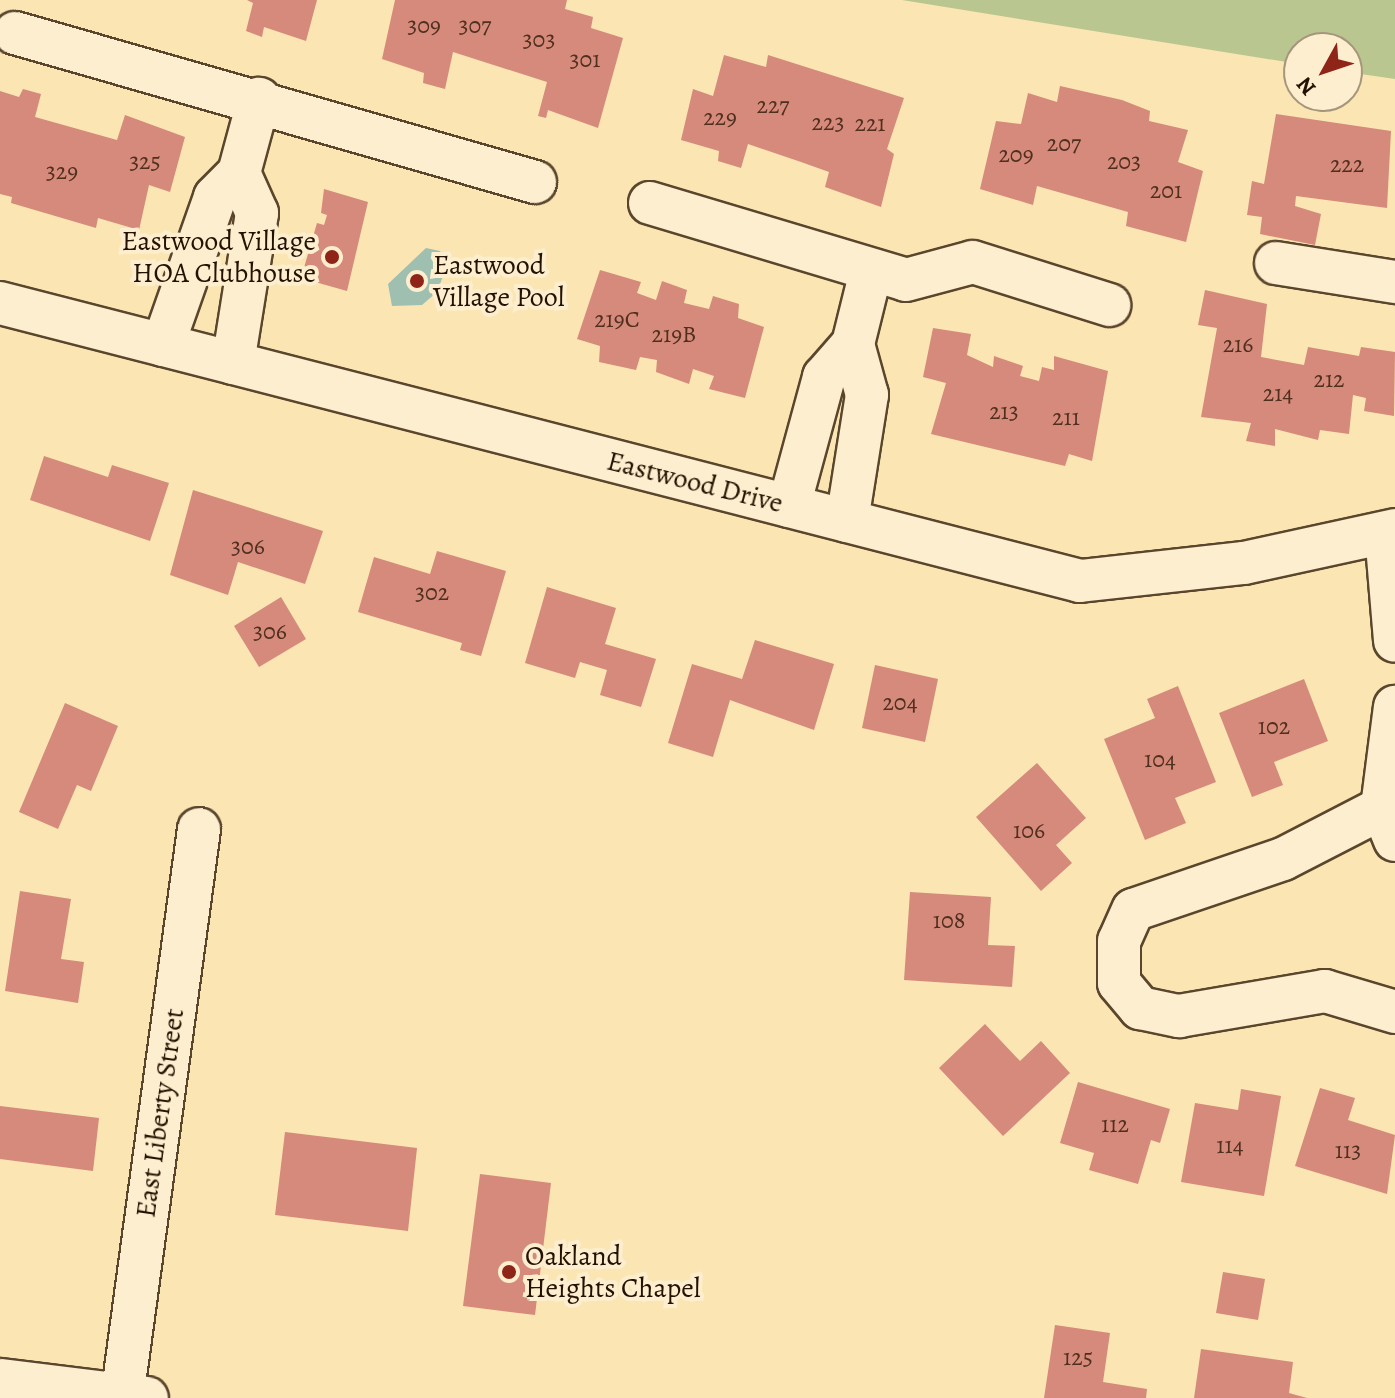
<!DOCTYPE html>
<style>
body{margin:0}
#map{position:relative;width:1395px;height:1398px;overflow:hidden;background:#fbe5b3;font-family:Alegreya,serif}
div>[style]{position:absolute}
.green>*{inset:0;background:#bac690}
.water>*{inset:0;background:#9fbfb0}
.building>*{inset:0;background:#d58a7b}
.roads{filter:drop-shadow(2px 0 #5a462d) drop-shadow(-2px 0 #5a462d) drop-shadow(0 2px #5a462d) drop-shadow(0 -2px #5a462d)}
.minor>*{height:42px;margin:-21px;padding:0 21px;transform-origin:21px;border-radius:21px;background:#fceece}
.dots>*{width:22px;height:22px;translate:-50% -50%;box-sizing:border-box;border:4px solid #fceece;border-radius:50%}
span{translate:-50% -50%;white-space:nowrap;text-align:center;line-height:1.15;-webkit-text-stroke:8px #fceece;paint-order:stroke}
.number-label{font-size:24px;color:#502f1f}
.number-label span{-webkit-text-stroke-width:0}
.poi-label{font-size:28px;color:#241100}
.right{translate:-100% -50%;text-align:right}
.left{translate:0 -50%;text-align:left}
.street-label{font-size:28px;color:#241100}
.north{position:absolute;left:1283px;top:32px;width:80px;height:80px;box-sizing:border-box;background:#fceece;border:2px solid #a6967c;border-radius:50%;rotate:230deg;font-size:22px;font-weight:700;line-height:32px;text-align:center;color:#241100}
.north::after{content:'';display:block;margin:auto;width:28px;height:36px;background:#8f2418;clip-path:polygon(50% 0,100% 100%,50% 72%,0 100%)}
</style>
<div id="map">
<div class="green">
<div style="clip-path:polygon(902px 0,1395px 0,1395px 79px,1347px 72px,1347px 48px,1299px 48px,1299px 64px)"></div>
</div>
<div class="water">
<div style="clip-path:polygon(426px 248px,440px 251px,448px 263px,437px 292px,422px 305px,392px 306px,388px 284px)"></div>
</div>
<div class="building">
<div style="clip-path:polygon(247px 0,317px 0,306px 41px,264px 27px,262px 37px,246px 31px,253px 3px)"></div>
<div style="clip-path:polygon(395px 0,567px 0,565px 9px,593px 17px,591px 28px,623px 38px,598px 128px,548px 110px,546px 118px,538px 116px,547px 82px,453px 52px,445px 89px,423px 83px,424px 73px,382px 59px)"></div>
<div style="clip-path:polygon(724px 55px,766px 67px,768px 55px,904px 98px,887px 149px,894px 154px,881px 207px,825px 187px,829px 172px,801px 162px,748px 144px,741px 168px,718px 161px,719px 151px,681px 140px,693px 89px,713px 96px)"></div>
<div style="clip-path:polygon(1060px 86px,1122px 100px,1150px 111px,1149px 121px,1188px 130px,1178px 162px,1203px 171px,1186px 242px,1126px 226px,1128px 212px,1037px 186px,1033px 205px,980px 189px,996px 121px,1021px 124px,1028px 93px,1057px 102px)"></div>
<div style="clip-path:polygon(23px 89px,41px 94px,35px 117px,117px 140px,125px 115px,185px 137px,170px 192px,149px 185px,139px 230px,98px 218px,96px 228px,11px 203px,12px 197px,0 194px,0 91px,19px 97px)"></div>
<div style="clip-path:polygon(1276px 114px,1391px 131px,1387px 208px,1296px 196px,1295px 206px,1321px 214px,1315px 245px,1260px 234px,1262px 217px,1247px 215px,1252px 181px,1264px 184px)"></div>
<div style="clip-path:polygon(324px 189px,368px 202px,347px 291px,301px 278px,317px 223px,324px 225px,327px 215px,321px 213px)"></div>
<div style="clip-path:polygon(600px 270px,641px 282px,637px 293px,656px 300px,662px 281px,687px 290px,684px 303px,709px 309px,713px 296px,739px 304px,738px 318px,764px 327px,745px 398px,709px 389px,714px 376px,693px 369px,689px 384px,656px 372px,657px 360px,640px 357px,636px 370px,599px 362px,600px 346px,577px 339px)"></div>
<div style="clip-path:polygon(1205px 290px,1267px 304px,1261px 357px,1304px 365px,1308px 347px,1359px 356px,1361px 347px,1395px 352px,1394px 416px,1364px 411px,1366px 398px,1353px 395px,1349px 434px,1320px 430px,1318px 440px,1275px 429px,1275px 446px,1246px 441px,1251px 423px,1201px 417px,1217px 328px,1198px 325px)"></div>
<div style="clip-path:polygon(933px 328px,971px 334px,967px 355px,993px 367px,994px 356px,1023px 366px,1020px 376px,1039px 381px,1042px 367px,1054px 370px,1054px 356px,1108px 371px,1092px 461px,1069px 454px,1065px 466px,931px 434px,946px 383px,923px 377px)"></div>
<div style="clip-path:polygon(44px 456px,108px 477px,112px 465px,169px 483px,150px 541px,30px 500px)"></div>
<div style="clip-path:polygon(193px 490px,323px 531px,305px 584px,238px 562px,228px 595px,170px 575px)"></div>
<div style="clip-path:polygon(437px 551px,506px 571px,481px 656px,460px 650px,462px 643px,358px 612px,374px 557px,430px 574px)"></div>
<div style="clip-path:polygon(547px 587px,616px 608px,605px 644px,656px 659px,641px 707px,600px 695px,607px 670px,580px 662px,575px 678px,525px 663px)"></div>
<div style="clip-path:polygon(281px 597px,306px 639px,259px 667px,234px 626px)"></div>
<div style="clip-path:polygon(755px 640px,834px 664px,814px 730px,730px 700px,713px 757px,668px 743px,692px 664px,742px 679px)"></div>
<div style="clip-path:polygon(875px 665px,938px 679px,925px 742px,862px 728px)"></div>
<div style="clip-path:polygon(1304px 679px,1328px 741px,1274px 762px,1283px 785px,1252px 797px,1219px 713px)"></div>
<div style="clip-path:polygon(1178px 686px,1216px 782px,1175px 798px,1186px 823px,1145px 840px,1104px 739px,1155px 718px,1147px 699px)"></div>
<div style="clip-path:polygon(65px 703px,118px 726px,91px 791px,77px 785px,58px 829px,19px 812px)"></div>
<div style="clip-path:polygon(1037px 763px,1086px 818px,1056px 845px,1072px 863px,1041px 891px,976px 817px)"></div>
<div style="clip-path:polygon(20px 891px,71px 899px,61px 959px,84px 962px,78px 1003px,5px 991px)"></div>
<div style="clip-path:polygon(910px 892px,991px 897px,988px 945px,1015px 946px,1012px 987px,904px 980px)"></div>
<div style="clip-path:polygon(985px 1024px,1020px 1061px,1041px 1041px,1070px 1073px,1003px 1136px,939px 1068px)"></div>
<div style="clip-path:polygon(1078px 1082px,1170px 1109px,1160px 1143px,1151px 1140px,1138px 1184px,1089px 1170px,1094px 1153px,1060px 1143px)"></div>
<div style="clip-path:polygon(1320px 1088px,1355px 1098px,1348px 1120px,1395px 1135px,1387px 1194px,1295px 1166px)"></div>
<div style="clip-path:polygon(1241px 1089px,1281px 1096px,1264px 1196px,1181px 1182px,1195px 1103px,1238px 1110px)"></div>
<div style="clip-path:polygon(0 1106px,99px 1118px,93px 1171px,0 1159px)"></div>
<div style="clip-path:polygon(285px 1132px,417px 1148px,408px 1231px,275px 1215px)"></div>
<div style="clip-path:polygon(480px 1174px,551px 1183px,535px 1315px,463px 1306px)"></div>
<div style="clip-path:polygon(1223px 1272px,1265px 1279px,1258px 1320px,1216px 1313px)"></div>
<div style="clip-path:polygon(1055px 1325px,1110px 1333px,1103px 1382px,1147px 1389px,1146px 1398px,1044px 1398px)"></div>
<div style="clip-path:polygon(1201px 1349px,1293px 1362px,1289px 1393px,1307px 1398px,1194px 1398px)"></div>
</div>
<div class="roads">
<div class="minor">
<div style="left:15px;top:33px;width:541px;rotate:15.99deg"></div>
<div style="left:650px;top:203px;width:267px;rotate:16.7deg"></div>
<div style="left:906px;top:280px;width:69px;rotate:-15deg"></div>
<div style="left:973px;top:262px;width:143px;rotate:17.5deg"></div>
<div style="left:1276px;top:263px;width:121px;rotate:9.1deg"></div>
<div style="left:0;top:303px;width:1115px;rotate:14.43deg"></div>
<div style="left:1080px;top:581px;width:165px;rotate:-6.3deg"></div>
<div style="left:1244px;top:563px;width:155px;rotate:-12.3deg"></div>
<div style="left:163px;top:345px;width:157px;rotate:-70.6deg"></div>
<div style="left:215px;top:197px;width:34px;rotate:-45deg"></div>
<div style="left:239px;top:173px;width:77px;rotate:-74.9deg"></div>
<div style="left:233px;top:363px;width:152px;rotate:-80.9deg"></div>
<div style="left:257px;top:213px;width:44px;rotate:-114.2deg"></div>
<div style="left:789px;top:506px;width:134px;rotate:-74.8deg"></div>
<div style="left:824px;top:377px;width:44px;rotate:-48.7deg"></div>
<div style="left:853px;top:344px;width:75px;rotate:-76.1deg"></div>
<div style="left:847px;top:521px;width:128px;rotate:-81deg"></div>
<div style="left:867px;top:395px;width:53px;rotate:-105.4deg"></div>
<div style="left:1386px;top:533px;width:108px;rotate:85.2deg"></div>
<div style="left:1382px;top:808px;width:102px;rotate:-82.7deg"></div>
<div style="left:1395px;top:840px;width:35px;rotate:-112deg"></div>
<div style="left:1382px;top:808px;width:111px;rotate:152.7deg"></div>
<div style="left:1283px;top:859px;width:158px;rotate:161.2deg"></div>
<div style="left:1133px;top:910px;width:34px;rotate:114deg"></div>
<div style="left:1119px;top:941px;width:42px;rotate:90deg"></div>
<div style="left:1119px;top:983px;width:33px;rotate:50deg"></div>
<div style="left:1140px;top:1008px;width:40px;rotate:12deg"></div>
<div style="left:1179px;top:1016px;width:148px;rotate:-9.7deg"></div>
<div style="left:1325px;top:991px;width:73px;rotate:16.7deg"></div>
<div style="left:0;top:1380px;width:148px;rotate:7deg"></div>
<div style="left:122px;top:1398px;width:574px;rotate:-82.29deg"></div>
</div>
</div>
<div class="dots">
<div style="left:332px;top:257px;background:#8f2418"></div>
<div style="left:417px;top:281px;background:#8f2418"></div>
<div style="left:509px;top:1272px;background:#8f2418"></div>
</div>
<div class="number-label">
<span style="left:424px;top:26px">309</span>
<span style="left:475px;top:26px">307</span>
<span style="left:539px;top:40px">303</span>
<span style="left:585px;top:60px">301</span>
<span style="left:773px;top:106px">227</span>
<span style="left:720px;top:118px">229</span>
<span style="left:828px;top:123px">223</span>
<span style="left:870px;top:124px">221</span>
<span style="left:1064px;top:144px">207</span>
<span style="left:1016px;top:155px">209</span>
<span style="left:145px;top:162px">325</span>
<span style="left:1124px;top:162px">203</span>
<span style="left:1347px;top:165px">222</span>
<span style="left:62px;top:172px">329</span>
<span style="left:1166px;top:191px">201</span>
<span style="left:617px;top:320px">219C</span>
<span style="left:674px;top:335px">219B</span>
<span style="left:1238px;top:345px">216</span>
<span style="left:1329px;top:380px">212</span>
<span style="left:1278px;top:394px">214</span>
<span style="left:1004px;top:412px">213</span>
<span style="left:1066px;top:418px">211</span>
<span style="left:248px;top:547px">306</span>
<span style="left:432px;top:593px">302</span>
<span style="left:270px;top:632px">306</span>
<span style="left:900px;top:703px">204</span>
<span style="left:1274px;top:727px">102</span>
<span style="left:1160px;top:760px">104</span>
<span style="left:1029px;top:831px">106</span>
<span style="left:949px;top:921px">108</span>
<span style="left:1115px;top:1125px">112</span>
<span style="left:1230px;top:1146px">114</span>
<span style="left:1348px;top:1151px">113</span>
<span style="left:1078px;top:1358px">125</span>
</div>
<div class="poi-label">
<span class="right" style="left:316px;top:257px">Eastwood Village<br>HOA Clubhouse</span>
<span class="left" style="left:433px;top:281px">Eastwood<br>Village Pool</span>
<span class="left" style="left:525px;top:1272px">Oakland<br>Heights Chapel</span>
</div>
<div class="street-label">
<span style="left:695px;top:482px;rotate:14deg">Eastwood Drive</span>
<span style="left:160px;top:1113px;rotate:-82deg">East Liberty Street</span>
</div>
<div class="north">N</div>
</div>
